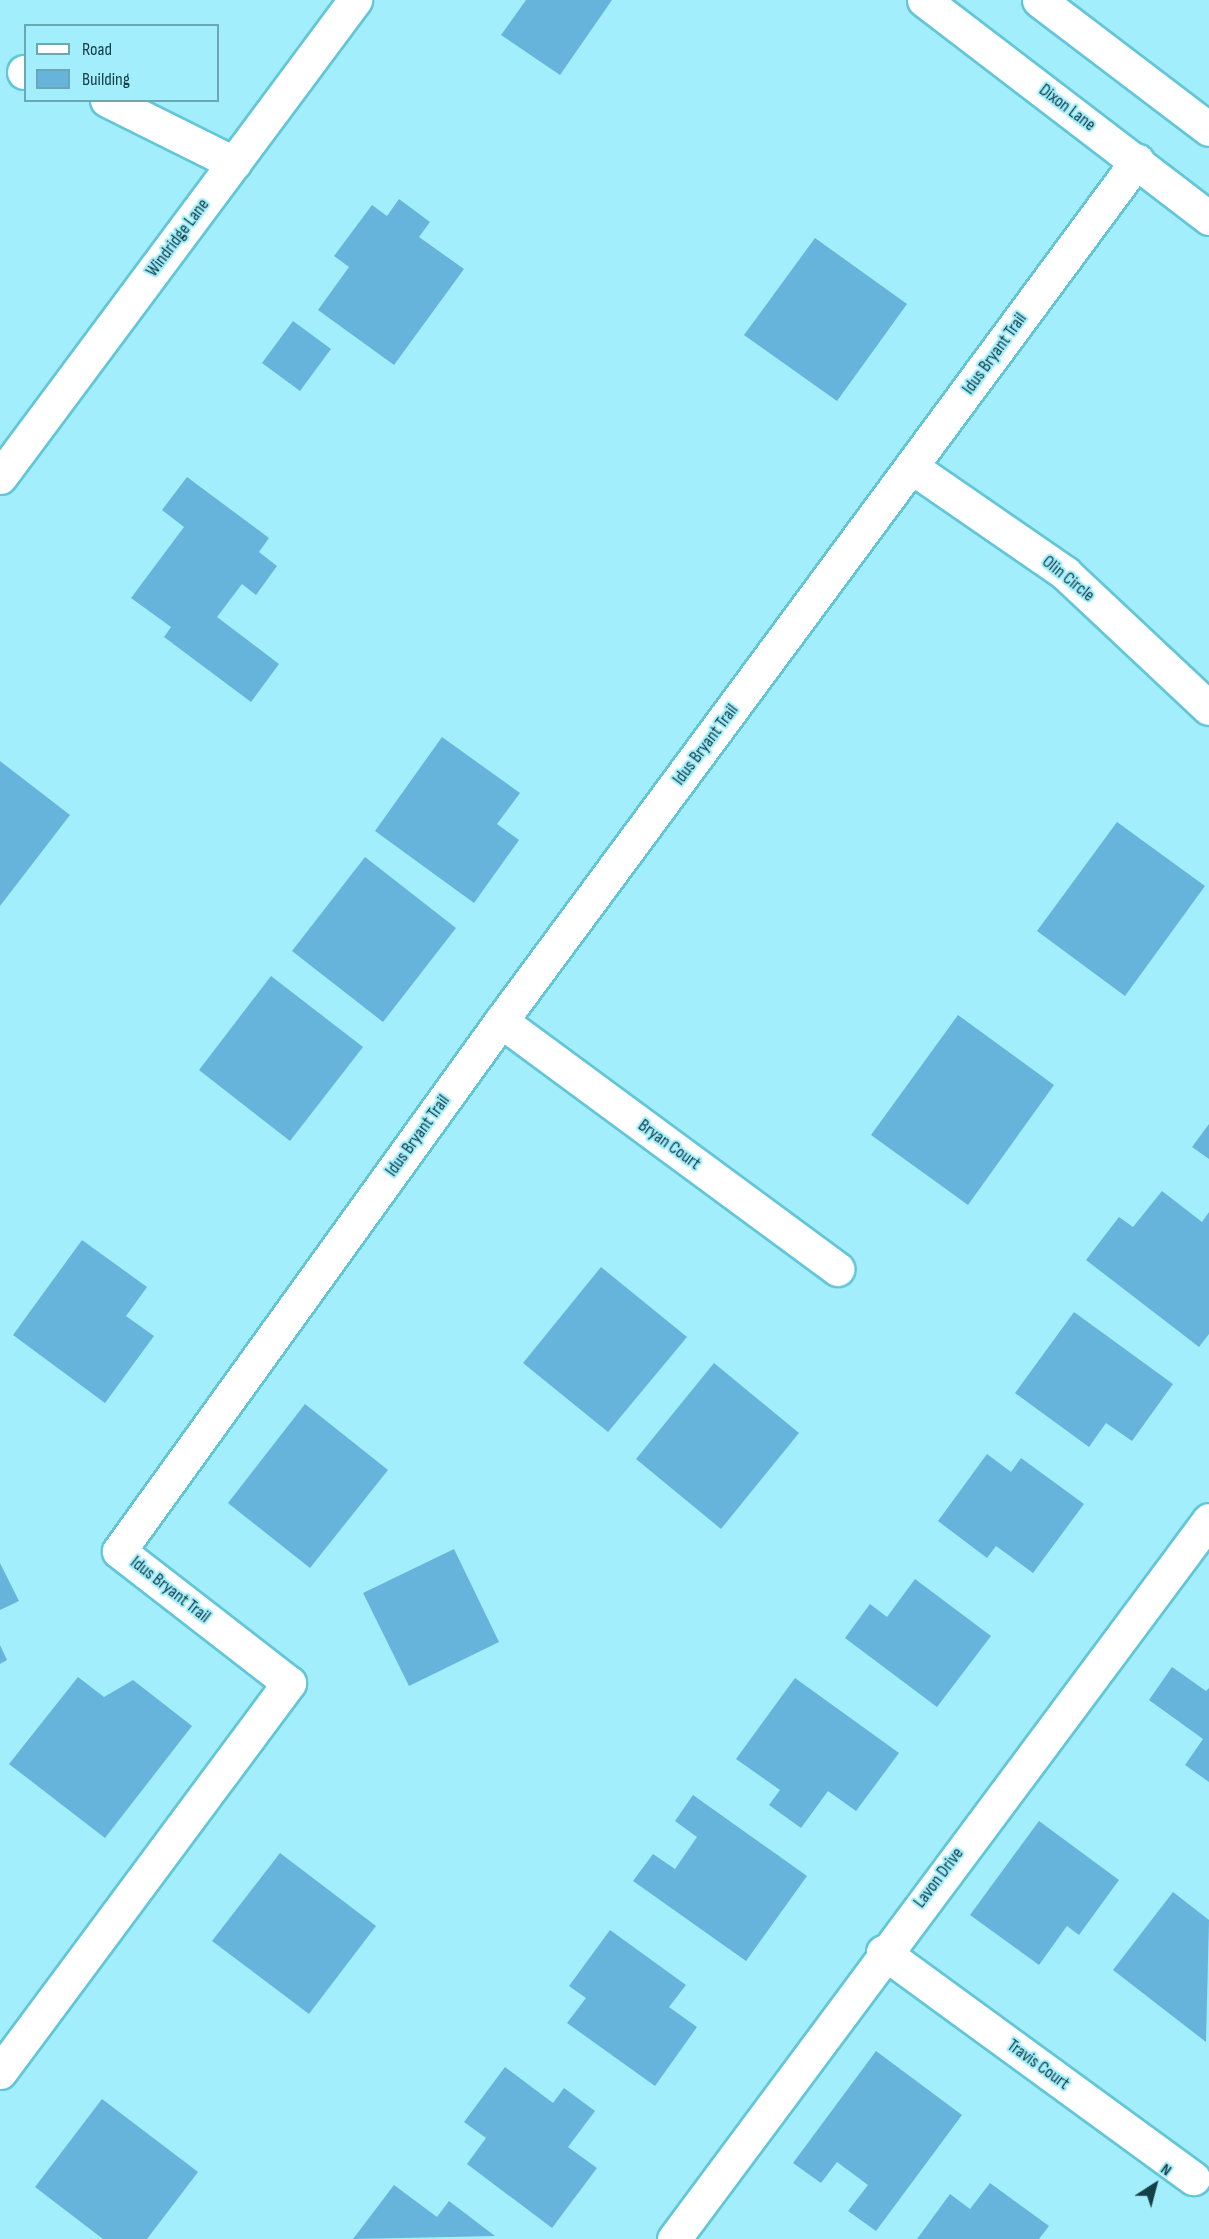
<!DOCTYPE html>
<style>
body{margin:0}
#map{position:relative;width:1209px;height:2239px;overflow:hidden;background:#a3eefd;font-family:"Sofia Sans Condensed",sans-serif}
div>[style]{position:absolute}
.building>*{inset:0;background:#66b4db}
.roads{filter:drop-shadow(2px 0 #63c6d8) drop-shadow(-2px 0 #63c6d8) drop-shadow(0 2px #63c6d8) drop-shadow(0 -2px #63c6d8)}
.minor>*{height:33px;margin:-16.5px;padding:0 16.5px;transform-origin:16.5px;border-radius:16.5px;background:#fff}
.major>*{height:33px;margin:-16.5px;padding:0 16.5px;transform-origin:16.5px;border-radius:16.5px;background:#fff}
span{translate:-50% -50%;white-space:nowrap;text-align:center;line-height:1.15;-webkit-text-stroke:4.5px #a3eefd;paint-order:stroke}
.street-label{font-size:18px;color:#154047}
.legend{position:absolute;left:24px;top:24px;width:195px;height:78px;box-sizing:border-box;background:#a3eefd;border:2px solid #6aa8b4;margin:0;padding:8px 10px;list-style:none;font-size:18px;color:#154047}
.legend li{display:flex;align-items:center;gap:12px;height:30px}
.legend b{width:30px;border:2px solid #6aa8b4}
.north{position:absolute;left:1125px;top:2155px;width:60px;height:60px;-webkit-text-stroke:4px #a3eefd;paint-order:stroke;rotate:36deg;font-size:16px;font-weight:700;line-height:24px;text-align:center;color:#154047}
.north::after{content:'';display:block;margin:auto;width:21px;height:27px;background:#154047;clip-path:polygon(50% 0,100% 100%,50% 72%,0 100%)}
</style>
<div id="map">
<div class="building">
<div style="clip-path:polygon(526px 0,612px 0,560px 75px,501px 35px)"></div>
<div style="clip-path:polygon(399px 199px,430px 222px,419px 237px,464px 269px,394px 365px,318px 310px,349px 267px,334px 256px,372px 205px,387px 216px)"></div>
<div style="clip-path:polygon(815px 238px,907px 304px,837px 401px,744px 335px)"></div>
<div style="clip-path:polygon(293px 321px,331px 349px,300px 391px,262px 363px)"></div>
<div style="clip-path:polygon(187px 477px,269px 538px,259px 552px,277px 566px,256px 595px,242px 584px,217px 617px,279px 664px,251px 702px,164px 637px,171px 627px,131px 598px,184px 527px,162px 510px)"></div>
<div style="clip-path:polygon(442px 737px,520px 793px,497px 824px,519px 840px,474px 903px,375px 831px)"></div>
<div style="clip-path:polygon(0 761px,70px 815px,0 906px)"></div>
<div style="clip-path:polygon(1117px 822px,1205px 886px,1125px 996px,1037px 931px)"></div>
<div style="clip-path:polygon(365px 857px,456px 928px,383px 1022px,292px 951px)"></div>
<div style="clip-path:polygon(271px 976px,363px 1047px,290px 1141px,199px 1070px)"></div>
<div style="clip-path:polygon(958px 1015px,1054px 1085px,968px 1205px,871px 1135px)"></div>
<div style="clip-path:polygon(1209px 1124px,1209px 1159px,1192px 1147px)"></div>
<div style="clip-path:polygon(1162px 1191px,1202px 1222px,1209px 1212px,1209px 1334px,1199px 1347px,1086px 1260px,1119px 1217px,1133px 1227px)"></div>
<div style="clip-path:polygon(82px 1240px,147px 1287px,126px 1316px,154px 1336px,105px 1403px,13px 1335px)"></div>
<div style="clip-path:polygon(601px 1267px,687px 1337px,608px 1432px,523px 1363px)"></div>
<div style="clip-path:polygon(1074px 1312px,1173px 1384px,1132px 1441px,1106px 1423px,1089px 1447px,1015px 1393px)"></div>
<div style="clip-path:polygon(714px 1363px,799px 1433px,721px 1529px,636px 1459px)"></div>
<div style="clip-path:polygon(305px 1404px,388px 1470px,310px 1568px,228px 1503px)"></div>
<div style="clip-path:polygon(987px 1454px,1011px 1472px,1021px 1458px,1084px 1504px,1033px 1573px,996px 1546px,987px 1558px,938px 1521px)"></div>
<div style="clip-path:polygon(454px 1549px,499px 1642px,409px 1686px,363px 1593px)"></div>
<div style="clip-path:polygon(0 1563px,19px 1601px,0 1610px)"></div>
<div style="clip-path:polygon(915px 1579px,991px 1636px,937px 1707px,845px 1638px,870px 1604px,887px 1617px)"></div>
<div style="clip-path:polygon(0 1645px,7px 1660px,0 1664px)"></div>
<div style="clip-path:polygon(1172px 1667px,1206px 1691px,1209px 1688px,1209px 1782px,1185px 1765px,1203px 1739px,1149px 1700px)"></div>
<div style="clip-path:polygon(78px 1677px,104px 1697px,133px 1680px,192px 1726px,105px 1838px,9px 1764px)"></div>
<div style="clip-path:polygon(795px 1678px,899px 1753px,856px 1811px,828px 1791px,801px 1828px,769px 1805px,780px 1790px,736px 1759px)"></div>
<div style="clip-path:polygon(693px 1795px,807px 1876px,746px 1961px,633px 1881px,653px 1854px,675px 1869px,697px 1837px,675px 1821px)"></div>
<div style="clip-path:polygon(1039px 1821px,1119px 1880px,1079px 1935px,1067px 1926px,1039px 1965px,970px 1915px)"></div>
<div style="clip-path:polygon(280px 1853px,376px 1926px,309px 2014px,212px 1941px)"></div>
<div style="clip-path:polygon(1173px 1892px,1209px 1920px,1206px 2042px,1113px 1970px)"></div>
<div style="clip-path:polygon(610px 1930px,686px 1985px,669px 2007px,697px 2027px,655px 2086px,567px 2023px,586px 1998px,569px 1986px)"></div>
<div style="clip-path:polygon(876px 2051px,962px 2115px,876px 2231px,848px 2211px,868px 2185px,837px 2162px,821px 2183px,793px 2163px)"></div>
<div style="clip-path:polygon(505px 2067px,553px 2103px,564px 2088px,595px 2111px,568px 2147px,597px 2168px,552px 2228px,467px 2164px,486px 2138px,464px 2122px)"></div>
<div style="clip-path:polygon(102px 2099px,198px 2172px,147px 2239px,103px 2239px,35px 2187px)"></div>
<div style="clip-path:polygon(990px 2183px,1049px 2226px,1039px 2239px,917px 2239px,950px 2194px,970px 2209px)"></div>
<div style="clip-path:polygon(394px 2185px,437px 2217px,449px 2201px,495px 2236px,353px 2239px)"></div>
</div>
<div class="roads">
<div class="minor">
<div style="left:24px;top:72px;width:2px"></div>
<div style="left:107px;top:100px;width:142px;rotate:26.4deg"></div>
<div style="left:913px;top:468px;width:185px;rotate:34.6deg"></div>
<div style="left:1065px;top:573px;width:197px;rotate:43.2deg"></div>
<div style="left:0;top:477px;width:595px;rotate:-53.34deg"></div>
<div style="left:501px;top:1021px;width:418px;rotate:36.4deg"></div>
<div style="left:883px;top:1952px;width:384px;rotate:36.1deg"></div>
<div style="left:0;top:2072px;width:485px;rotate:-53.4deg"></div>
<div style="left:289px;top:1683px;width:215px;rotate:-142.2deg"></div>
<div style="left:119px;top:1551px;width:653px;rotate:-54.22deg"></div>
<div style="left:501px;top:1021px;width:1070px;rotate:-53.52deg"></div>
<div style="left:674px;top:2239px;width:896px;rotate:-53.35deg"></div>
</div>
<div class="major">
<div style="left:924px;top:0;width:359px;rotate:37.4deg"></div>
<div style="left:1039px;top:0;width:213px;rotate:37.2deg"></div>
</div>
</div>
<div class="street-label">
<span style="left:1067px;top:108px;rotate:37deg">Dixon Lane</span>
<span style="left:178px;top:238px;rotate:-53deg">Windridge Lane</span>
<span style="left:995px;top:354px;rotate:-54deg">Idus Bryant Trail</span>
<span style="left:1068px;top:579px;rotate:39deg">Olin Circle</span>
<span style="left:706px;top:745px;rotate:-53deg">Idus Bryant Trail</span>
<span style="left:418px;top:1136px;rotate:-54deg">Idus Bryant Trail</span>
<span style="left:669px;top:1145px;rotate:36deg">Bryan Court</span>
<span style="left:170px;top:1590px;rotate:38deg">Idus Bryant Trail</span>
<span style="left:939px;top:1878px;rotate:-53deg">Lavon Drive</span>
<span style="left:1038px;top:2065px;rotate:36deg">Travis Court</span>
</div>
<ul class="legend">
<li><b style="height:8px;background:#fff"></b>Road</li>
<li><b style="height:16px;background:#66b4db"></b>Building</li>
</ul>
<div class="north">N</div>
</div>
